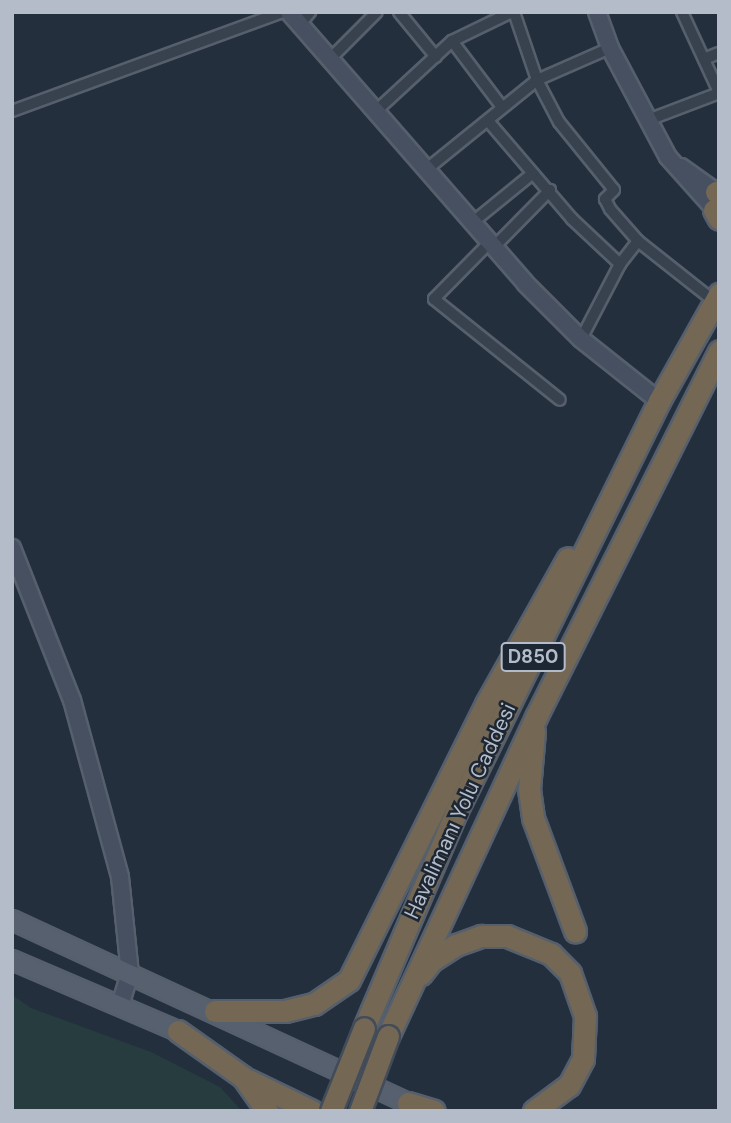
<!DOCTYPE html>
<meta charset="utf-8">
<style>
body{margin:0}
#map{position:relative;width:731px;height:1123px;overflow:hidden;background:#242f3e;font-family:"DM Sans",sans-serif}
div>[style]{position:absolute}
.green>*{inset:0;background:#263c3f}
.roads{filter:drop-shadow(2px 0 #565f6c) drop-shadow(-2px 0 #565f6c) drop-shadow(0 2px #565f6c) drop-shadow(0 -2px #565f6c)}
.street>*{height:10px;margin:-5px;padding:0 5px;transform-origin:5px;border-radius:5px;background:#38414e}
.secondary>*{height:16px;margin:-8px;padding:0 8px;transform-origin:8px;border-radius:8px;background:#465061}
.primary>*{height:18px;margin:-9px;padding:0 9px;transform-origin:9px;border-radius:9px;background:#56606e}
.highway>*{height:21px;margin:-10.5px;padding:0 10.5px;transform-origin:10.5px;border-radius:10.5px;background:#746855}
.bridges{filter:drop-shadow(2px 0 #434c59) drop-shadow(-2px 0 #434c59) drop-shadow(0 2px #434c59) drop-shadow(0 -2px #434c59)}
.highway-bridge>*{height:21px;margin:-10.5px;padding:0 10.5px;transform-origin:10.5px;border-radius:10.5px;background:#746855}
span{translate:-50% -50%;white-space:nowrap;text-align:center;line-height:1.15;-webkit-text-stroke:5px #1d2633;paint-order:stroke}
.shield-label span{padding:2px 5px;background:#1d2633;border:2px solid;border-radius:5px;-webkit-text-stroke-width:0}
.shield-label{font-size:19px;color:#b4bcc9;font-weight:700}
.street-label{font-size:21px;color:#b4bcc9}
.frame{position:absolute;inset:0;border:14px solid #b4bcc9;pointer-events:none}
</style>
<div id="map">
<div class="green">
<div style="clip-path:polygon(12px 995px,31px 1008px,151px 1052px,220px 1087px,242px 1111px,12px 1111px)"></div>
</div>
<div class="roads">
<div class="street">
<div style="left:399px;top:12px;width:58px;rotate:50.6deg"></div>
<div style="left:514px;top:12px;width:72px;rotate:71.3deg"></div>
<div style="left:537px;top:80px;width:80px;rotate:-23.7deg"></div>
<div style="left:682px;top:12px;width:88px;rotate:65.2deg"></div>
<div style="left:300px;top:24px;width:16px;rotate:-50deg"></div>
<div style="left:452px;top:41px;width:83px;rotate:52.9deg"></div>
<div style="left:330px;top:59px;width:66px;rotate:-45deg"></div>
<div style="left:704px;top:59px;width:16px;rotate:-22deg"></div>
<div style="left:12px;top:111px;width:288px;rotate:-20.1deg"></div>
<div style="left:375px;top:112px;width:105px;rotate:-42.7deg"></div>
<div style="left:452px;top:41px;width:67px;rotate:-25.8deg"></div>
<div style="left:648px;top:120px;width:76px;rotate:-20.8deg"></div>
<div style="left:489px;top:122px;width:128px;rotate:49.4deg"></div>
<div style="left:572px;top:219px;width:66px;rotate:43.2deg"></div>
<div style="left:427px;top:169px;width:141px;rotate:-39deg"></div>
<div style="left:537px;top:80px;width:47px;rotate:62.4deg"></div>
<div style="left:559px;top:122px;width:87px;rotate:51deg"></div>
<div style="left:614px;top:190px;width:13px;rotate:135deg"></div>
<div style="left:605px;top:199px;width:11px;rotate:63deg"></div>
<div style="left:610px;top:209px;width:43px;rotate:48.8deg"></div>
<div style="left:473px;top:222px;width:77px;rotate:-39.2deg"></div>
<div style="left:490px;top:242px;width:80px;rotate:134.5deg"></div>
<div style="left:434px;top:299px;width:161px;rotate:38.7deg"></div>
<div style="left:494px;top:247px;width:80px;rotate:-45.5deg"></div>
<div style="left:581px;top:339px;width:85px;rotate:-62.5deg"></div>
<div style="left:620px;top:264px;width:29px;rotate:-52deg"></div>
<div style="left:638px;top:241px;width:97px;rotate:38.3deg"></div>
</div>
<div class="secondary">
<div style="left:289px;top:12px;width:359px;rotate:48.9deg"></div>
<div style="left:525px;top:283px;width:79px;rotate:45deg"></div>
<div style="left:581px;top:339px;width:100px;rotate:38.5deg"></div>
<div style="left:597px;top:12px;width:38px;rotate:70deg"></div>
<div style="left:610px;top:48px;width:123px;rotate:62deg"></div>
<div style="left:668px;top:157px;width:76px;rotate:48.2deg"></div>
<div style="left:681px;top:167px;width:47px;rotate:35.4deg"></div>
<div style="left:12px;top:548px;width:163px;rotate:68.5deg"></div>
<div style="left:72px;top:700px;width:183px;rotate:74.8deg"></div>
<div style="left:120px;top:877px;width:97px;rotate:84.1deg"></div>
<div style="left:130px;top:973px;width:34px;rotate:107deg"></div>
</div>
<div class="primary">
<div style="left:12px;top:920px;width:436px;rotate:24.8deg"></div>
<div style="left:12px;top:960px;width:181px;rotate:23.2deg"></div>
</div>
<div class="highway">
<div style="left:716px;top:192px;width:3px;rotate:18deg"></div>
<div style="left:714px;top:210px;width:10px;rotate:61deg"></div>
<div style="left:534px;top:731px;width:58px;rotate:94.9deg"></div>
<div style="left:529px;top:789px;width:29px;rotate:82deg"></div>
<div style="left:533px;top:818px;width:121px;rotate:69.6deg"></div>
<div style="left:421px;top:974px;width:16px;rotate:-52deg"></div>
<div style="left:431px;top:961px;width:30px;rotate:-33deg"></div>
<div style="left:456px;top:945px;width:27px;rotate:-20deg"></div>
<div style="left:481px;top:936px;width:26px"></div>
<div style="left:507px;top:936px;width:48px;rotate:22.2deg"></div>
<div style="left:551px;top:954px;width:27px;rotate:45deg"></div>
<div style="left:570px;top:973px;width:46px;rotate:70.8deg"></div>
<div style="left:585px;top:1016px;width:43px;rotate:92.7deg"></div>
<div style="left:583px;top:1059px;width:30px;rotate:118deg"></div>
<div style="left:569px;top:1085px;width:44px;rotate:143.4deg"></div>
<div style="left:215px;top:1011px;width:70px"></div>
<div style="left:285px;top:1011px;width:30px;rotate:-14deg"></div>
<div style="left:314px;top:1004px;width:42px;rotate:-34.4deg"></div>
<div style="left:349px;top:980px;width:308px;rotate:-63.6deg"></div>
<div style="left:486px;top:704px;width:167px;rotate:-60.7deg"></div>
<div style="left:364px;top:1028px;width:235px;rotate:-66.9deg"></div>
<div style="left:456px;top:812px;width:458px;rotate:-63.7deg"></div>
<div style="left:659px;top:401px;width:123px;rotate:-60.7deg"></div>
<div style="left:178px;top:1031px;width:80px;rotate:35.3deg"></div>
<div style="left:243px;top:1077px;width:42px;rotate:54.8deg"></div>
<div style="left:388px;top:1036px;width:352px;rotate:-65.1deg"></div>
<div style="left:536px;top:717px;width:409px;rotate:-63.4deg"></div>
<div style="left:248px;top:1080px;width:71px;rotate:25.8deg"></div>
<div style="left:408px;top:1103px;width:27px;rotate:17deg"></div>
</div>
</div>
<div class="bridges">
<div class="highway-bridge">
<div style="left:331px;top:1111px;width:89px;rotate:-68.3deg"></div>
<div style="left:360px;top:1111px;width:80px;rotate:-69.5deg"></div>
</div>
</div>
<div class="shield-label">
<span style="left:533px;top:657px">D850</span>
</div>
<div class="street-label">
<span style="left:460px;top:811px;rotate:-65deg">Havalimanı Yolu Caddesi</span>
</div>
<div class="frame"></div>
</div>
